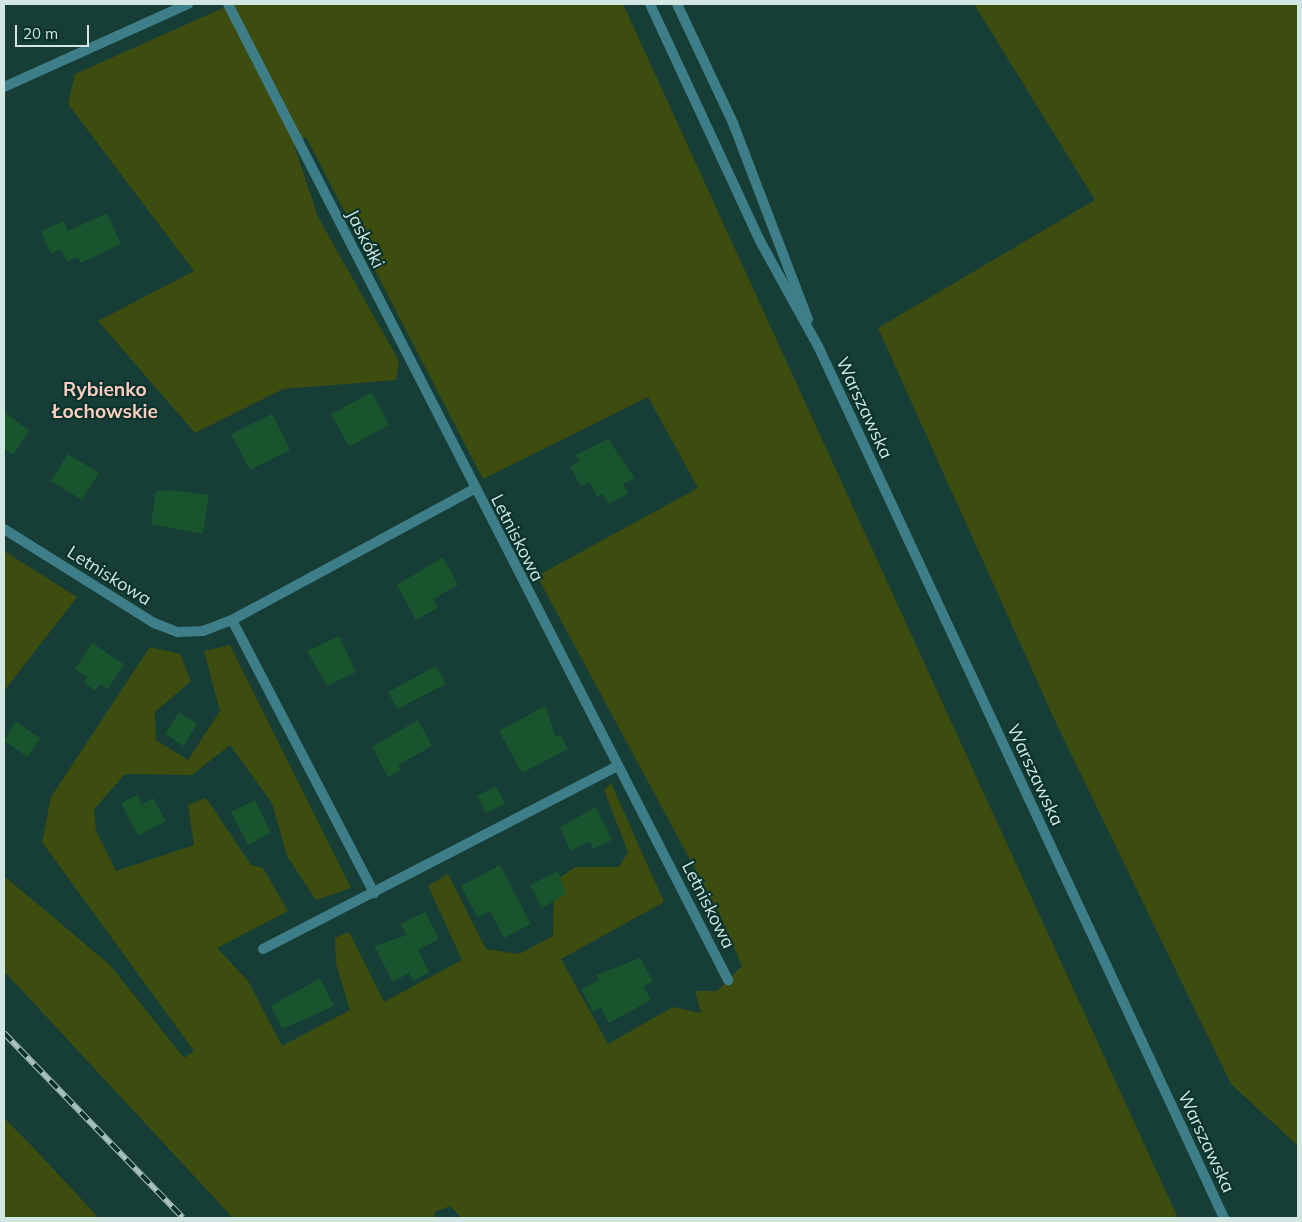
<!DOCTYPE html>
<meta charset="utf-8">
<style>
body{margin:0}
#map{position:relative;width:1302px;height:1222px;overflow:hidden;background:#163d36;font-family:Mulish,sans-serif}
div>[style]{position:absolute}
.green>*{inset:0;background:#3d4d0f}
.building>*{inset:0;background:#18542d}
.minor>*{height:10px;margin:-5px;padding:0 5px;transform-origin:5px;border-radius:5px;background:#3e7e88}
.tertiary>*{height:10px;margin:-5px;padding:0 5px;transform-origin:5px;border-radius:5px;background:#3e7e88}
.rail>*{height:5.5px;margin-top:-2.75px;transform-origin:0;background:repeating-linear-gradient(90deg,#09322c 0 11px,#a9c2bc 0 22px);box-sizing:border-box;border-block:1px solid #a9c2bc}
span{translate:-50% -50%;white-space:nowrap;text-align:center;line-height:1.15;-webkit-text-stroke:4px #09322c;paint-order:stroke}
.street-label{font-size:18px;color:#d2e7e2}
.neighbourhood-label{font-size:19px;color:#ffcdbf;font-weight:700}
.frame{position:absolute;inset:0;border:5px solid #d2e7e2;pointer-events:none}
.scale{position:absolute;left:15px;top:25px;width:74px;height:22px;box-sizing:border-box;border:2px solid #d2e7e2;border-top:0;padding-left:6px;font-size:15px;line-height:18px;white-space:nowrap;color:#d2e7e2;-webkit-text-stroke:4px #09322c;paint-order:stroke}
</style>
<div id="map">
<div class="green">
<div style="clip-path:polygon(232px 4px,623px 4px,1178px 1218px,462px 1218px,450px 1206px,435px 1212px,434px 1218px,233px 1218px,4px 971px,4px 876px,110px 965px,184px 1058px,194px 1051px,42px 842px,51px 797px,150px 647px,180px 654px,191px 681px,155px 712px,156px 740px,188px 760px,220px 711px,204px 651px,230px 645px,351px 888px,316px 900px,287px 856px,272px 803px,230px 745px,192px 775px,125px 774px,94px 809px,96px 831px,116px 871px,194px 845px,188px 805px,206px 798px,251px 865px,263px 868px,288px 911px,217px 948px,248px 981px,282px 1046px,350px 1010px,336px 964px,335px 938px,349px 932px,384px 1002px,462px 960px,428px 886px,448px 874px,486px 949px,519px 954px,553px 936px,554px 882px,575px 867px,619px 867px,628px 852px,604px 790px,611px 783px,664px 902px,561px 959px,608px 1044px,673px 1007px,701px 1013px,695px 991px,717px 991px,742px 966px,720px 915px,537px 576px,698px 488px,648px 397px,483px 479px,306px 137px,294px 145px,318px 217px,399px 361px,396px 380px,283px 389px,195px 433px,98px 321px,194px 271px,68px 104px,75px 74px)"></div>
<div style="clip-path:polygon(974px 4px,1298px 4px,1298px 1146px,1231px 1084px,1057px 725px,878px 328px,1095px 200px)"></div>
<div style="clip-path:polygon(4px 551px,77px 597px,4px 691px)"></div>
<div style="clip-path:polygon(4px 1118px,29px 1143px,99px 1218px,4px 1218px)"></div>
</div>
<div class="building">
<div style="clip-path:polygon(107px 213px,121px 244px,81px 263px,78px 257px,67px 262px,61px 249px,51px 254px,41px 231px,64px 221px,68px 231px)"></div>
<div style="clip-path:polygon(372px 392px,389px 425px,349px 447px,331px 414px)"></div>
<div style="clip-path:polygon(4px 411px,29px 431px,13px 455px,4px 449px)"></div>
<div style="clip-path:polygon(272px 414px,290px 450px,250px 470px,231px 434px)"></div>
<div style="clip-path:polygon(608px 439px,635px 478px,623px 484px,628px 494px,608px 504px,603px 494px,597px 497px,589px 482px,581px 487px,570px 466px,579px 461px,576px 455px)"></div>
<div style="clip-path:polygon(68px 454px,99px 473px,82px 500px,51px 481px)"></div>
<div style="clip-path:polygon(171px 490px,209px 495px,203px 534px,151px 524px,156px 491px)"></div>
<div style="clip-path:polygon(443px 557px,458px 585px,433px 599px,438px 608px,416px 620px,397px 585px)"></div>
<div style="clip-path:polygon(339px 636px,356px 672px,327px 686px,307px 651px)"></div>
<div style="clip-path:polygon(92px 643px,124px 664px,108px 689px,100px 684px,96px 691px,84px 683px,87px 677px,75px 669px)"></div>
<div style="clip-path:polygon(436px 666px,446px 684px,397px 709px,388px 692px)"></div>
<div style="clip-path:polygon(545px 706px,556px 737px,560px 735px,568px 749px,522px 773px,499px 731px)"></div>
<div style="clip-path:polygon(179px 712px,197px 724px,183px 746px,165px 734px)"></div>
<div style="clip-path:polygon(418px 720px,432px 746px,398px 765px,401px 770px,388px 777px,372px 747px)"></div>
<div style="clip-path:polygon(15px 721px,40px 738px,28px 757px,4px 741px)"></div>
<div style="clip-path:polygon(496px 786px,505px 804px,486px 813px,477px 796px)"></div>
<div style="clip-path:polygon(137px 795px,142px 804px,153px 798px,166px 821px,138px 836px,121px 803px)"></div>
<div style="clip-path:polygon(255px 800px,271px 833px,248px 845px,231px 812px)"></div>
<div style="clip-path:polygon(596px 807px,612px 840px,593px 849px,590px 841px,570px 851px,560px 827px)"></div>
<div style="clip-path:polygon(500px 865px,531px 924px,504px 938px,490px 911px,478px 918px,461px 886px)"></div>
<div style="clip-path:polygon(558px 871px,566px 894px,542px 908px,530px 885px)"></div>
<div style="clip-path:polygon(425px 912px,439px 939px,418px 950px,429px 972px,413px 981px,409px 973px,393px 982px,374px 946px,407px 935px,401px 924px)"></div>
<div style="clip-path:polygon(640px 958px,653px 981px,644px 986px,651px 1000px,609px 1023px,601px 1008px,593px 1012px,581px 989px,599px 980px,596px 975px)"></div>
<div style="clip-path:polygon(320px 978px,334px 1006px,282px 1029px,271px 1006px)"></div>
</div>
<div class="minor">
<div style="left:228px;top:4px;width:1097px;rotate:62.87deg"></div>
<div style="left:4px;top:529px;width:177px;rotate:32.1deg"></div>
<div style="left:154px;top:623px;width:26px;rotate:21deg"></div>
<div style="left:178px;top:632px;width:25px;rotate:-2deg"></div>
<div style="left:203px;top:631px;width:31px;rotate:-21deg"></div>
<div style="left:232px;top:620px;width:275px;rotate:-28.4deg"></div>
<div style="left:232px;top:620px;width:308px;rotate:62.5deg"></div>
<div style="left:263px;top:949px;width:399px;rotate:-27.3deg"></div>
</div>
<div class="tertiary">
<div style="left:650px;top:4px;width:261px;rotate:65.1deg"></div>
<div style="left:760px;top:241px;width:120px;rotate:61.1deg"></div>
<div style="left:818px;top:346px;width:962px;rotate:65.03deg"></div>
<div style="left:677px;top:4px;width:132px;rotate:64.8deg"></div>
<div style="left:733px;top:123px;width:210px;rotate:69.1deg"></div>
<div style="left:4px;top:87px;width:202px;rotate:-24.3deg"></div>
</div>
<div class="rail">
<div style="left:4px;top:1033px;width:257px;rotate:45.9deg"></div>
</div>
<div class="street-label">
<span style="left:365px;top:239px;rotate:63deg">Jaskółki</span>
<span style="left:864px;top:408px;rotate:65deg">Warszawska</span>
<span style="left:517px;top:538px;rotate:63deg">Letniskowa</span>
<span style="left:109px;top:576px;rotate:32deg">Letniskowa</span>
<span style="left:1035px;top:775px;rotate:65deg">Warszawska</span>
<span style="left:708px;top:905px;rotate:63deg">Letniskowa</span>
<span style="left:1206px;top:1142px;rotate:65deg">Warszawska</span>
</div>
<div class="neighbourhood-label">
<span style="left:105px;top:401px">Rybienko<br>Łochowskie</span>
</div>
<div class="frame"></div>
<div class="scale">20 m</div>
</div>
